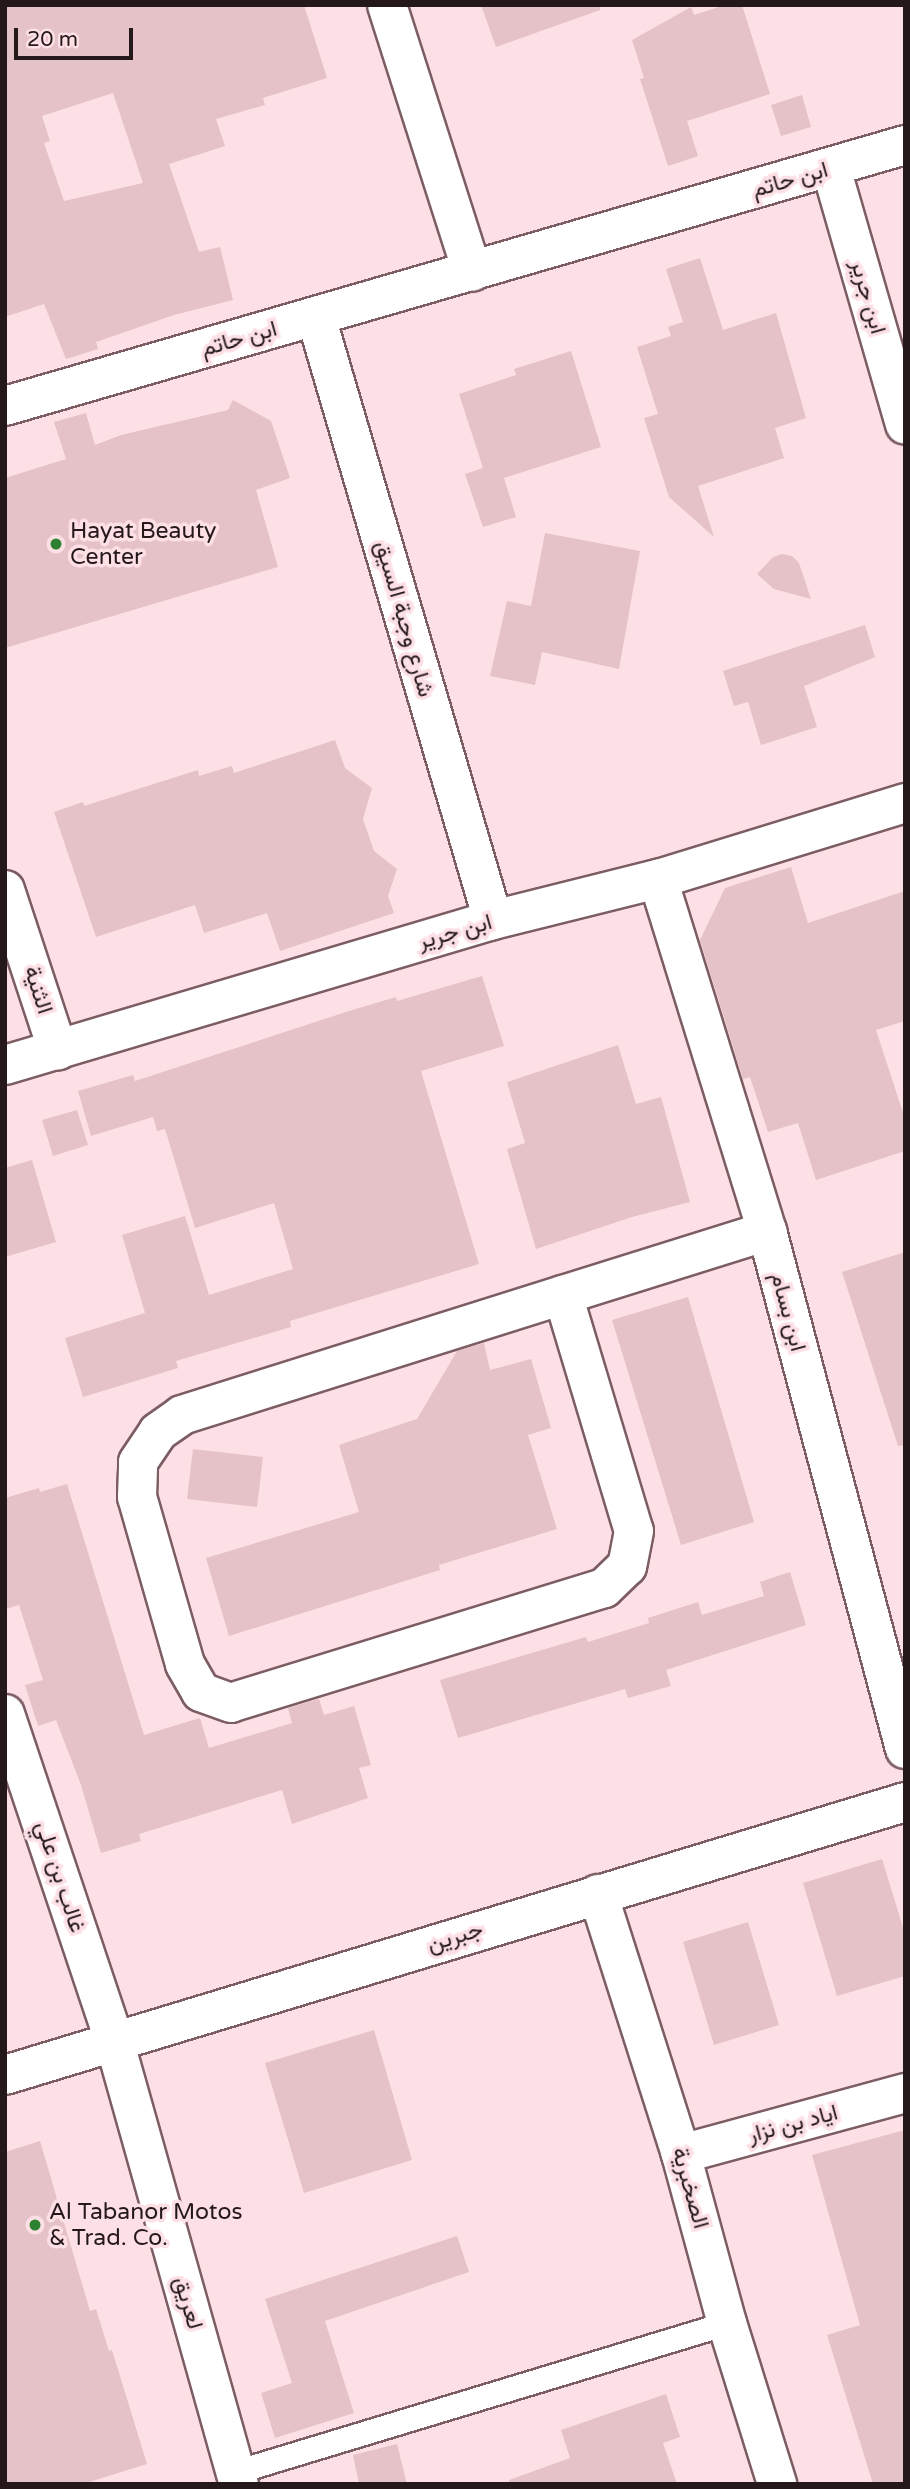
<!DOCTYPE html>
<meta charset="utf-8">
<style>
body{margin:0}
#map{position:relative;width:910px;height:2489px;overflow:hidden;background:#fde0e5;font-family:"Varela Round",Vazirmatn,sans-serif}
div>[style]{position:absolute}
.building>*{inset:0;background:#e5c1c8}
.roads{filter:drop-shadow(2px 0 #7c5d63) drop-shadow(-2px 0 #7c5d63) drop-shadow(0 2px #7c5d63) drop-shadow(0 -2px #7c5d63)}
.service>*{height:23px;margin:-11.5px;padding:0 11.5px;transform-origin:11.5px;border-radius:11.5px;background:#fff}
.minor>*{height:38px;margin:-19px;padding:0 19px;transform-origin:19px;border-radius:19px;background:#fff}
.tertiary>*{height:38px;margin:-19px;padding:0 19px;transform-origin:19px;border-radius:19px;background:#fff}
.dots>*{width:19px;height:19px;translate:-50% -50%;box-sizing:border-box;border:4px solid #fde0e5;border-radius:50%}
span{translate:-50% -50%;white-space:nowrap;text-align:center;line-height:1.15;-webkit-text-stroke:7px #fde0e5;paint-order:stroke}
.street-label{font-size:23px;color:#24181a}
.poi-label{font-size:23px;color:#24181a}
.left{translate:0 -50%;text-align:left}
.frame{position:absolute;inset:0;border:7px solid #24181a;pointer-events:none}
.scale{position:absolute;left:14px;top:28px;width:119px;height:32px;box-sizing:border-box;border:4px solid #24181a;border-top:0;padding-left:9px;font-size:21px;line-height:24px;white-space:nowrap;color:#24181a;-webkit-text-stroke:5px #fde0e5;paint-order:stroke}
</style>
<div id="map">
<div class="building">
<div style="clip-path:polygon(evenodd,5px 5px,304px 5px,327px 78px,263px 98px,265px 105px,216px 119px,225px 146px,169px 164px,199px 252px,220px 247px,233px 300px,174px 315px,96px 342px,98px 349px,66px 359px,44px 304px,5px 317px,5px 5px,113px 93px,143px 183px,64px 201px,44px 143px,50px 141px,42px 116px,113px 93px)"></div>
<div style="clip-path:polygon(481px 5px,600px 5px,600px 10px,496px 47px)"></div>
<div style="clip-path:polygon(725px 5px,742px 5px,770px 94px,687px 121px,698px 156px,668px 166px,640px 79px,644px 78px,632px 40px,691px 7px,694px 15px)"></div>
<div style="clip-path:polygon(802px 95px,811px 127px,781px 136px,771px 105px)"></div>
<div style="clip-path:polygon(700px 258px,723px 330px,776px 313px,806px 418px,775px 428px,784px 458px,698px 486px,714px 537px,669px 497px,644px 418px,658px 414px,637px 347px,671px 336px,668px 327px,683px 322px,666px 269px)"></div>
<div style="clip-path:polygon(571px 351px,601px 447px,504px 478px,516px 517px,483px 527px,465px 474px,483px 468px,459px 394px,516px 375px,514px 369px)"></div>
<div style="clip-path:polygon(233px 400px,271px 421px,290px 478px,256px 490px,278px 567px,5px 648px,5px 478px,66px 459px,54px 422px,86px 413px,95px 445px,121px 435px,228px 410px)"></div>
<div style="clip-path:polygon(545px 533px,640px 551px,619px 669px,542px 652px,535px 685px,490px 676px,507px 601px,531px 606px)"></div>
<div style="clip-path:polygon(782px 554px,792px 556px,799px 563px,811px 599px,774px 589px,757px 574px,773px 557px)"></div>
<div style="clip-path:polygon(865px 625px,875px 657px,804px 686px,817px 727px,761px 745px,748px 702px,734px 706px,723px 671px)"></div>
<div style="clip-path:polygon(335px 740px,345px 768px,372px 788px,363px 819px,374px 851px,397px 869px,388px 896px,394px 913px,280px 951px,267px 913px,204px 933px,195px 905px,96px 937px,54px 812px,83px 802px,84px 806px,198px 770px,199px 776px,232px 766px,234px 773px)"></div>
<div style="clip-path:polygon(791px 867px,808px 923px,905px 891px,905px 1021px,876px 1030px,905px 1119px,905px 1151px,816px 1180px,798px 1123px,768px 1132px,750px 1077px,743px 1079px,700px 940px,725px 888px)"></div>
<div style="clip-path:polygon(482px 976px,504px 1046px,421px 1071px,479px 1264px,290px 1321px,291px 1327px,176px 1361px,178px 1368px,83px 1397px,65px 1338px,145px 1313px,122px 1235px,185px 1216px,209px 1295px,293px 1269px,274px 1203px,195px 1228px,165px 1129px,157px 1131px,153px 1117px,91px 1136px,78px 1091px,133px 1075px,135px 1081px,349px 1011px,396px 997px,397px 1001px)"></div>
<div style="clip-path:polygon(618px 1045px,636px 1104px,661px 1097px,690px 1202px,632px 1217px,536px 1249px,507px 1149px,525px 1143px,507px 1082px)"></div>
<div style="clip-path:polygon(77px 1110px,88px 1145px,53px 1156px,42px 1120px)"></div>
<div style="clip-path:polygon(32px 1160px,56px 1242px,5px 1257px,5px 1168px)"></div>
<div style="clip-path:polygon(905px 1252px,905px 1445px,898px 1446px,842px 1272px)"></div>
<div style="clip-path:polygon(688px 1297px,754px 1522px,681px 1545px,612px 1320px)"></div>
<div style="clip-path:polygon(484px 1343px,490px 1370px,531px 1359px,551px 1428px,528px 1435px,557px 1529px,439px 1565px,440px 1570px,229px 1636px,206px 1558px,359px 1512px,339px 1445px,417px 1419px,457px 1351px)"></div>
<div style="clip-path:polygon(193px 1449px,263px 1457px,257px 1507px,187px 1499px)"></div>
<div style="clip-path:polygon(67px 1484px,144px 1735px,200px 1718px,209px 1748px,292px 1723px,288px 1708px,319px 1699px,324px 1715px,354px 1706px,371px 1765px,359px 1768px,368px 1798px,292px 1824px,282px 1790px,139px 1834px,141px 1841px,101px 1853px,81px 1785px,56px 1720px,38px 1726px,25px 1685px,43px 1680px,19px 1605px,5px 1609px,5px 1498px,39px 1488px,40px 1492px)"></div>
<div style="clip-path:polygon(790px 1572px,806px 1625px,666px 1670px,671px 1686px,628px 1698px,625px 1689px,458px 1738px,440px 1680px,586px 1637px,588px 1642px,649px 1623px,648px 1618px,698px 1602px,702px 1615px,764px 1596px,760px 1582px)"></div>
<div style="clip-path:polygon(882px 1859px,905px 1934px,905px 1976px,837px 1996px,803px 1883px)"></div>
<div style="clip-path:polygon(748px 1922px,779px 2025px,714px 2045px,683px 1942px)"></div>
<div style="clip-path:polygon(374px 2030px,412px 2160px,304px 2193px,265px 2063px)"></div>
<div style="clip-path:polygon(905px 2130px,905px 2484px,873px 2484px,827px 2335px,860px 2325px,812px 2155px)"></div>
<div style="clip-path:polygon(40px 2141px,90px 2311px,96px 2309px,109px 2351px,112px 2350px,147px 2464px,83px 2484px,5px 2484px,5px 2152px)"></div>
<div style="clip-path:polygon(457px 2236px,469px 2272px,325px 2321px,354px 2413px,275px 2438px,261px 2393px,292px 2383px,265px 2299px)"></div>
<div style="clip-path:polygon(666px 2394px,680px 2437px,663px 2443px,677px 2484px,509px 2484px,509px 2480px,570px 2458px,561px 2430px)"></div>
<div style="clip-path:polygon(397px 2444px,407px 2484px,359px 2484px,353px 2455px)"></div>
</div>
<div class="roads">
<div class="service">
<div style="left:235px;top:2472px;width:514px;rotate:-16.85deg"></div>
</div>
<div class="minor">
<div style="left:387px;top:5px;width:280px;rotate:72.3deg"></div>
<div style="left:831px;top:168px;width:267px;rotate:73.9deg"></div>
<div style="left:316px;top:317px;width:628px;rotate:73.64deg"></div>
<div style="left:5px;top:406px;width:937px;rotate:-16.17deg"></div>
<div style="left:658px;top:879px;width:368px;rotate:72.8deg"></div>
<div style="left:767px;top:1231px;width:536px;rotate:75.08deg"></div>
<div style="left:5px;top:890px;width:169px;rotate:71.8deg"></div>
<div style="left:5px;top:1065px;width:509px;rotate:-16.55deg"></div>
<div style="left:493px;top:920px;width:170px;rotate:-14deg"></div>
<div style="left:658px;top:879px;width:258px;rotate:-17.1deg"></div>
<div style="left:563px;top:1295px;width:246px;rotate:73.3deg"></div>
<div style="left:634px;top:1531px;width:36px;rotate:101deg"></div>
<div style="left:627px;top:1566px;width:32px;rotate:136deg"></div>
<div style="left:604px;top:1588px;width:390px;rotate:162.9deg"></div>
<div style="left:231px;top:1703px;width:32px;rotate:-160deg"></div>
<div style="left:201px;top:1692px;width:32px;rotate:-120deg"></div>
<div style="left:185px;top:1664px;width:174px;rotate:-106deg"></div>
<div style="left:137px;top:1497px;width:35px;rotate:-88deg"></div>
<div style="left:138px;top:1462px;width:36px;rotate:-56deg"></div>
<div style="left:158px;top:1432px;width:29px;rotate:-35deg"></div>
<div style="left:182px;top:1415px;width:399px;rotate:-17.5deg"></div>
<div style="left:563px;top:1295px;width:214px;rotate:-17.4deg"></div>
<div style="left:5px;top:1714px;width:344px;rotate:71.5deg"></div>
<div style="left:114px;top:2040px;width:461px;rotate:74.3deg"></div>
<div style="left:598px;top:1894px;width:273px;rotate:72.3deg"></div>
<div style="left:681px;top:2154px;width:175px;rotate:74.8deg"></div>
<div style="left:727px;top:2323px;width:169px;rotate:72.7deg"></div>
<div style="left:681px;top:2154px;width:232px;rotate:-15.2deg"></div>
</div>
<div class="tertiary">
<div style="left:5px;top:2075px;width:940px;rotate:-16.87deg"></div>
</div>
</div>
<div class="dots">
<div style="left:56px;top:544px;background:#2c8230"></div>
<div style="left:35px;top:2225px;background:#2c8230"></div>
</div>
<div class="street-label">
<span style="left:790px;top:180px;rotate:-16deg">ابن حاتم</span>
<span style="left:868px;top:297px;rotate:74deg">ابن جرير</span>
<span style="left:239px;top:339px;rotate:-16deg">ابن حاتم</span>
<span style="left:404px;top:619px;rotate:74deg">شارع وجبة السيق</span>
<span style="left:455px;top:932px;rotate:-16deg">ابن جرير</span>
<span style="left:38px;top:990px;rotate:72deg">الثنية</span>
<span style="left:788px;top:1312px;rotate:75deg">ابن بسام</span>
<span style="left:60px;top:1877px;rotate:72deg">غالب بن علي</span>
<span style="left:455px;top:1937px;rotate:-17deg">جبرين</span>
<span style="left:793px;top:2124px;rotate:-15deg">اياد بن نزار</span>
<span style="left:690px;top:2188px;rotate:74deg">الصخبرية</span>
<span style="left:188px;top:2303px;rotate:74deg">لعريق</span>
</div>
<div class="poi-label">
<span class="left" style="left:70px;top:544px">Hayat Beauty<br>Center</span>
<span class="left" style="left:49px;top:2225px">Al Tabanor Motos<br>&amp; Trad. Co.</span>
</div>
<div class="frame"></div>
<div class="scale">20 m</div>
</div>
